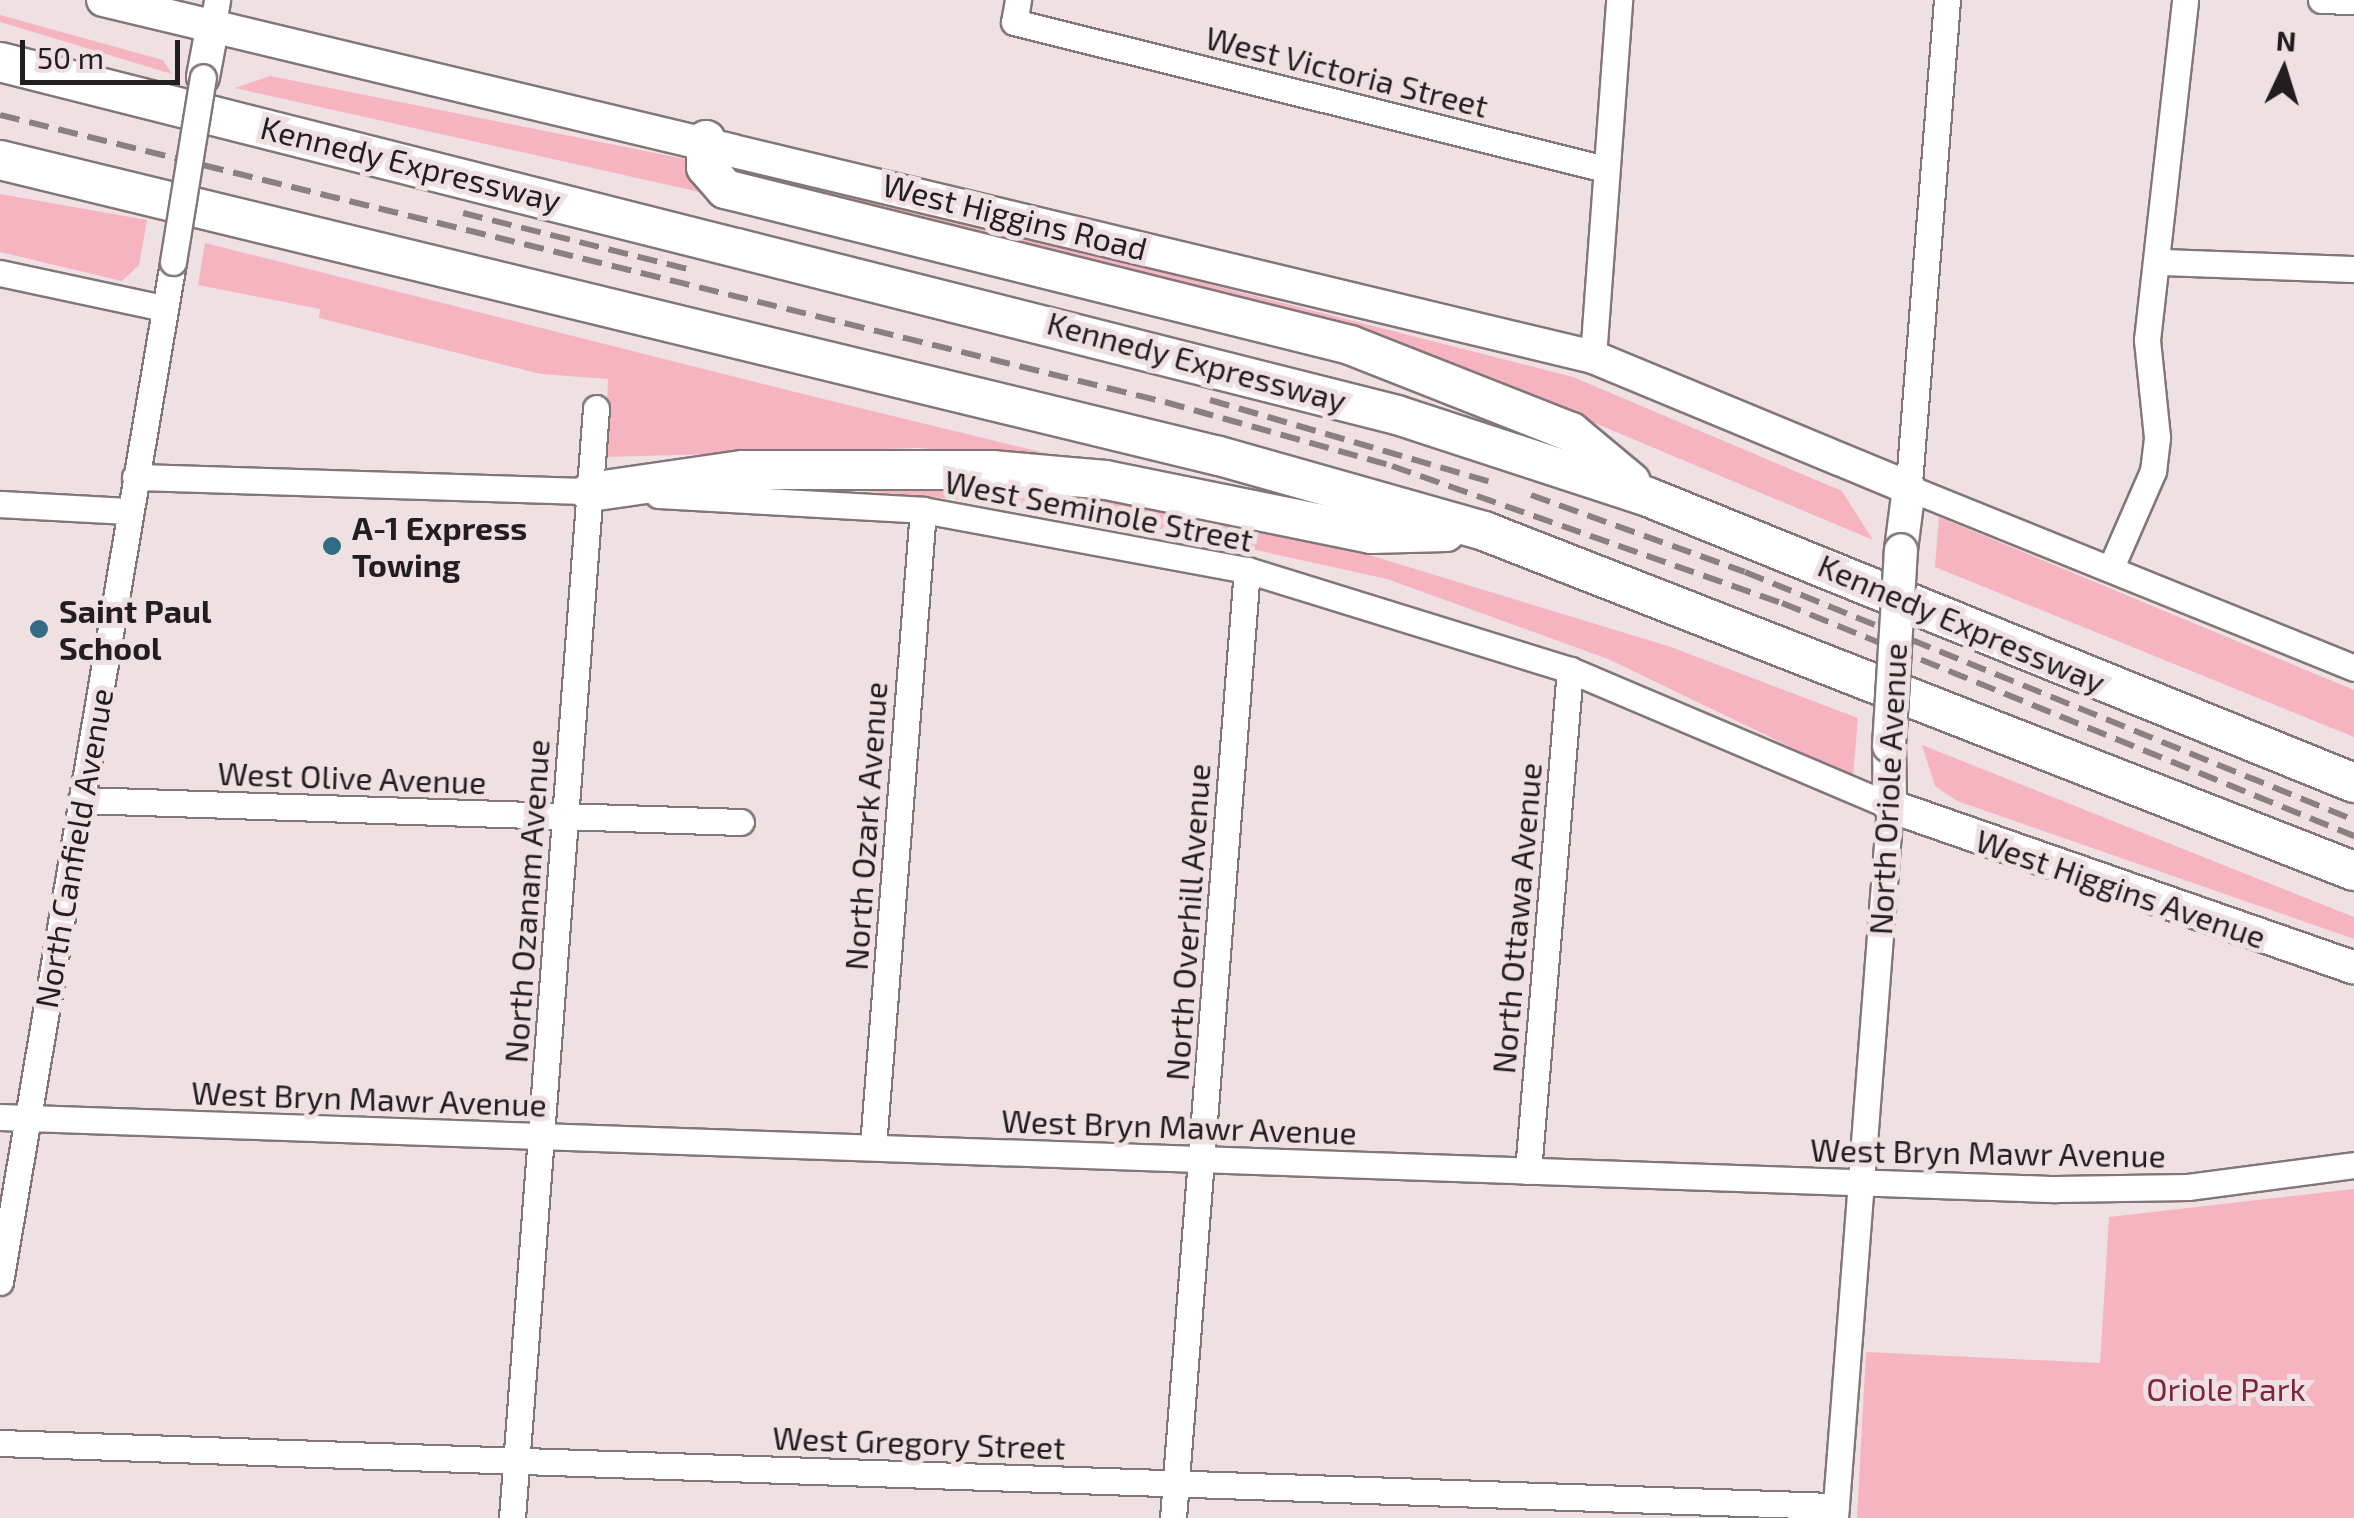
<!DOCTYPE html>
<style>
body{margin:0}
#map{position:relative;width:2354px;height:1518px;overflow:hidden;background:#efe1e3;font-family:"Exo 2",sans-serif}
div>[style]{position:absolute}
.green>*{inset:0;background:#f6b4c0}
.roads{filter:drop-shadow(2px 0 #827678) drop-shadow(-2px 0 #827678) drop-shadow(0 2px #827678) drop-shadow(0 -2px #827678)}
.minor>*{height:25px;margin:-12.5px;padding:0 12.5px;transform-origin:12.5px;border-radius:12.5px;background:#fff}
.major>*{height:32px;margin:-16px;padding:0 16px;transform-origin:16px;border-radius:16px;background:#fff}
.highway>*{height:38px;margin:-19px;padding:0 19px;transform-origin:19px;border-radius:19px;background:#fff}
.rail>*{height:6px;margin-top:-3px;transform-origin:0;background:repeating-linear-gradient(90deg,#8a8081 0 20px,transparent 0 30px)}
.bridges{filter:drop-shadow(2px 0 #827678) drop-shadow(-2px 0 #827678) drop-shadow(0 2px #827678) drop-shadow(0 -2px #827678)}
.minor-bridge>*{height:25px;margin:-12.5px;padding:0 12.5px;transform-origin:12.5px;border-radius:12.5px;background:#fff}
.major-bridge>*{height:32px;margin:-16px;padding:0 16px;transform-origin:16px;border-radius:16px;background:#fff}
.dots>*{width:28px;height:28px;translate:-50% -50%;box-sizing:border-box;border:5px solid #efe1e3;border-radius:50%}
span{translate:-50% -50%;white-space:nowrap;text-align:center;line-height:1.15;-webkit-text-stroke:10px #efe1e3;paint-order:stroke}
.street-label{font-size:32px;color:#221d1e}
.poi-label{font-size:32px;color:#221d1e;font-weight:700}
.left{translate:0 -50%;text-align:left}
.park-label{font-size:32px;color:#80253f}
.north{position:absolute;left:2234px;top:20px;width:100px;height:100px;-webkit-text-stroke:8px #efe1e3;paint-order:stroke;rotate:4deg;font-size:28px;font-weight:700;line-height:40px;text-align:center;color:#221d1e}
.north::after{content:'';display:block;margin:auto;width:35px;height:45px;background:#221d1e;clip-path:polygon(50% 0,100% 100%,50% 72%,0 100%)}
.scale{position:absolute;left:20px;top:40px;width:160px;height:45px;box-sizing:border-box;border:5px solid #221d1e;border-top:0;padding-left:12px;font-size:30px;line-height:35px;white-space:nowrap;color:#221d1e;-webkit-text-stroke:8px #efe1e3;paint-order:stroke}
</style>
<div id="map">
<div class="green">
<div style="clip-path:polygon(0 15px,163px 60px,172px 74px,0 22px)"></div>
<div style="clip-path:polygon(270px 76px,685px 159px,713px 195px,235px 88px)"></div>
<div style="clip-path:polygon(731px 162px,1573px 377px,1842px 491px,1873px 540px,1571px 413px,727px 171px)"></div>
<div style="clip-path:polygon(0 194px,147px 220px,139px 265px,122px 281px,0 252px)"></div>
<div style="clip-path:polygon(205px 243px,807px 395px,1081px 462px,919px 448px,605px 457px,608px 379px,541px 374px,319px 318px,320px 309px,198px 285px)"></div>
<div style="clip-path:polygon(1022px 480px,1274px 526px,1671px 647px,1858px 718px,1853px 777px,1608px 659px,1387px 579px,1070px 509px,761px 482px)"></div>
<div style="clip-path:polygon(1939px 517px,2354px 690px,2354px 737px,1935px 567px)"></div>
<div style="clip-path:polygon(1922px 745px,2354px 917px,2354px 939px,1957px 801px,1935px 786px)"></div>
<div style="clip-path:polygon(2354px 1189px,2354px 1518px,1857px 1518px,1866px 1352px,2100px 1363px,2109px 1217px)"></div>
</div>
<div class="roads">
<div class="minor">
<div style="left:1018px;top:0;width:22px;rotate:100deg"></div>
<div style="left:1014px;top:22px;width:609px;rotate:13.97deg"></div>
<div style="left:1947px;top:0;width:489px;rotate:94.5deg"></div>
<div style="left:1909px;top:488px;width:480px;rotate:22deg"></div>
<div style="left:2321px;top:0;width:33px;rotate:2deg"></div>
<div style="left:212px;top:29px;width:29px;rotate:-80deg"></div>
<div style="left:2162px;top:262px;width:192px;rotate:2.1deg"></div>
<div style="left:0;top:273px;width:167px;rotate:12.1deg"></div>
<div style="left:1593px;top:357px;width:358px;rotate:-85.8deg"></div>
<div style="left:135px;top:477px;width:468px;rotate:1.8deg"></div>
<div style="left:658px;top:495px;width:265px;rotate:3.2deg"></div>
<div style="left:923px;top:510px;width:330px;rotate:10.5deg"></div>
<div style="left:1247px;top:570px;width:338px;rotate:17.2deg"></div>
<div style="left:1570px;top:670px;width:348px;rotate:23deg"></div>
<div style="left:1890px;top:806px;width:714px;rotate:94.42deg"></div>
<div style="left:0;top:504px;width:129px;rotate:3.1deg"></div>
<div style="left:2112px;top:565px;width:103px;rotate:-66.4deg"></div>
<div style="left:2153px;top:471px;width:34px;rotate:-83deg"></div>
<div style="left:2157px;top:437px;width:98px;rotate:-95.9deg"></div>
<div style="left:2147px;top:340px;width:342px;rotate:-83.6deg"></div>
<div style="left:81px;top:800px;width:660px;rotate:1.91deg"></div>
<div style="left:0;top:1117px;width:2057px;rotate:2.01deg"></div>
<div style="left:2056px;top:1189px;width:132px;rotate:-0.9deg"></div>
<div style="left:2188px;top:1187px;width:167px;rotate:-7.5deg"></div>
<div style="left:873px;top:1146px;width:638px;rotate:-85.5deg"></div>
<div style="left:1528px;top:1171px;width:503px;rotate:-85.21deg"></div>
<div style="left:0;top:1282px;width:1035px;rotate:-80.37deg"></div>
<div style="left:0;top:1443px;width:1837px;rotate:1.97deg"></div>
<div style="left:512px;top:1518px;width:1113px;rotate:-85.67deg"></div>
<div style="left:1173px;top:1518px;width:951px;rotate:-85.54deg"></div>
</div>
<div class="major">
<div style="left:103px;top:0;width:1532px;rotate:13.47deg"></div>
<div style="left:1593px;top:357px;width:342px;rotate:22.5deg"></div>
<div style="left:1909px;top:488px;width:63px;rotate:97.4deg"></div>
<div style="left:203px;top:77px;width:49px;rotate:-79.4deg"></div>
<div style="left:1889px;top:746px;width:60px;rotate:89deg"></div>
<div style="left:1890px;top:806px;width:491px;rotate:19.2deg"></div>
</div>
<div class="highway">
<div style="left:0;top:62px;width:1441px;rotate:14.18deg"></div>
<div style="left:1397px;top:415px;width:264px;rotate:18.1deg"></div>
<div style="left:1648px;top:497px;width:762px;rotate:22.05deg"></div>
<div style="left:706px;top:140px;width:27px;rotate:90deg"></div>
<div style="left:706px;top:167px;width:29px;rotate:49deg"></div>
<div style="left:725px;top:189px;width:644px;rotate:14.01deg"></div>
<div style="left:1350px;top:345px;width:238px;rotate:21.5deg"></div>
<div style="left:1571px;top:432px;width:78px;rotate:39.8deg"></div>
<div style="left:0;top:160px;width:1254px;rotate:13.65deg"></div>
<div style="left:1219px;top:456px;width:275px;rotate:15.8deg"></div>
<div style="left:1484px;top:531px;width:934px;rotate:21.35deg"></div>
<div style="left:590px;top:492px;width:155px;rotate:-8.2deg"></div>
<div style="left:743px;top:470px;width:249px"></div>
<div style="left:992px;top:470px;width:114px;rotate:5deg"></div>
<div style="left:1106px;top:480px;width:270px;rotate:11.5deg"></div>
<div style="left:1371px;top:534px;width:75px;rotate:-1.5deg"></div>
</div>
</div>
<div class="rail">
<div style="left:0;top:115px;width:1200px;rotate:13.84deg"></div>
<div style="left:1165px;top:402px;width:236px;rotate:15.7deg"></div>
<div style="left:1392px;top:466px;width:413px;rotate:19.4deg"></div>
<div style="left:1782px;top:603px;width:618px;rotate:22.16deg"></div>
<div style="left:463px;top:213px;width:235px;rotate:14deg"></div>
<div style="left:1210px;top:400px;width:300px;rotate:16.3deg"></div>
<div style="left:1531px;top:495px;width:227px;rotate:19.8deg"></div>
<div style="left:1745px;top:572px;width:658px;rotate:22.16deg"></div>
</div>
<div class="bridges">
<div class="minor-bridge">
<div style="left:173px;top:262px;width:187px;rotate:-80.8deg"></div>
</div>
<div class="major-bridge">
<div style="left:1889px;top:746px;width:196px;rotate:-86.5deg"></div>
</div>
</div>
<div class="dots">
<div style="left:332px;top:546px;background:#316b84"></div>
<div style="left:39px;top:629px;background:#316b84"></div>
</div>
<div class="street-label">
<span style="left:1347px;top:71px;rotate:14deg">West Victoria Street</span>
<span style="left:411px;top:163px;rotate:14deg">Kennedy Expressway</span>
<span style="left:1015px;top:216px;rotate:14deg">West Higgins Road</span>
<span style="left:1197px;top:361px;rotate:15deg">Kennedy Expressway</span>
<span style="left:1099px;top:510px;rotate:11deg">West Seminole Street</span>
<span style="left:1962px;top:623px;rotate:23deg">Kennedy Expressway</span>
<span style="left:352px;top:777px;rotate:2deg">West Olive Avenue</span>
<span style="left:1887px;top:789px;rotate:-87deg">North Oriole Avenue</span>
<span style="left:865px;top:826px;rotate:-86deg">North Ozark Avenue</span>
<span style="left:73px;top:848px;rotate:-80deg">North Canfield Avenue</span>
<span style="left:2121px;top:888px;rotate:19deg">West Higgins Avenue</span>
<span style="left:526px;top:901px;rotate:-86deg">North Ozanam Avenue</span>
<span style="left:1516px;top:918px;rotate:-85deg">North Ottawa Avenue</span>
<span style="left:1187px;top:922px;rotate:-86deg">North Overhill Avenue</span>
<span style="left:369px;top:1098px;rotate:2deg">West Bryn Mawr Avenue</span>
<span style="left:1179px;top:1126px;rotate:2deg">West Bryn Mawr Avenue</span>
<span style="left:1988px;top:1152px;rotate:1deg">West Bryn Mawr Avenue</span>
<span style="left:919px;top:1442px;rotate:2deg">West Gregory Street</span>
</div>
<div class="poi-label">
<span class="left" style="left:352px;top:546px">A-1 Express<br>Towing</span>
<span class="left" style="left:59px;top:629px">Saint Paul<br>School</span>
</div>
<div class="park-label">
<span style="left:2226px;top:1388px">Oriole Park</span>
</div>
<div class="north">N</div>
<div class="scale">50 m</div>
</div>
